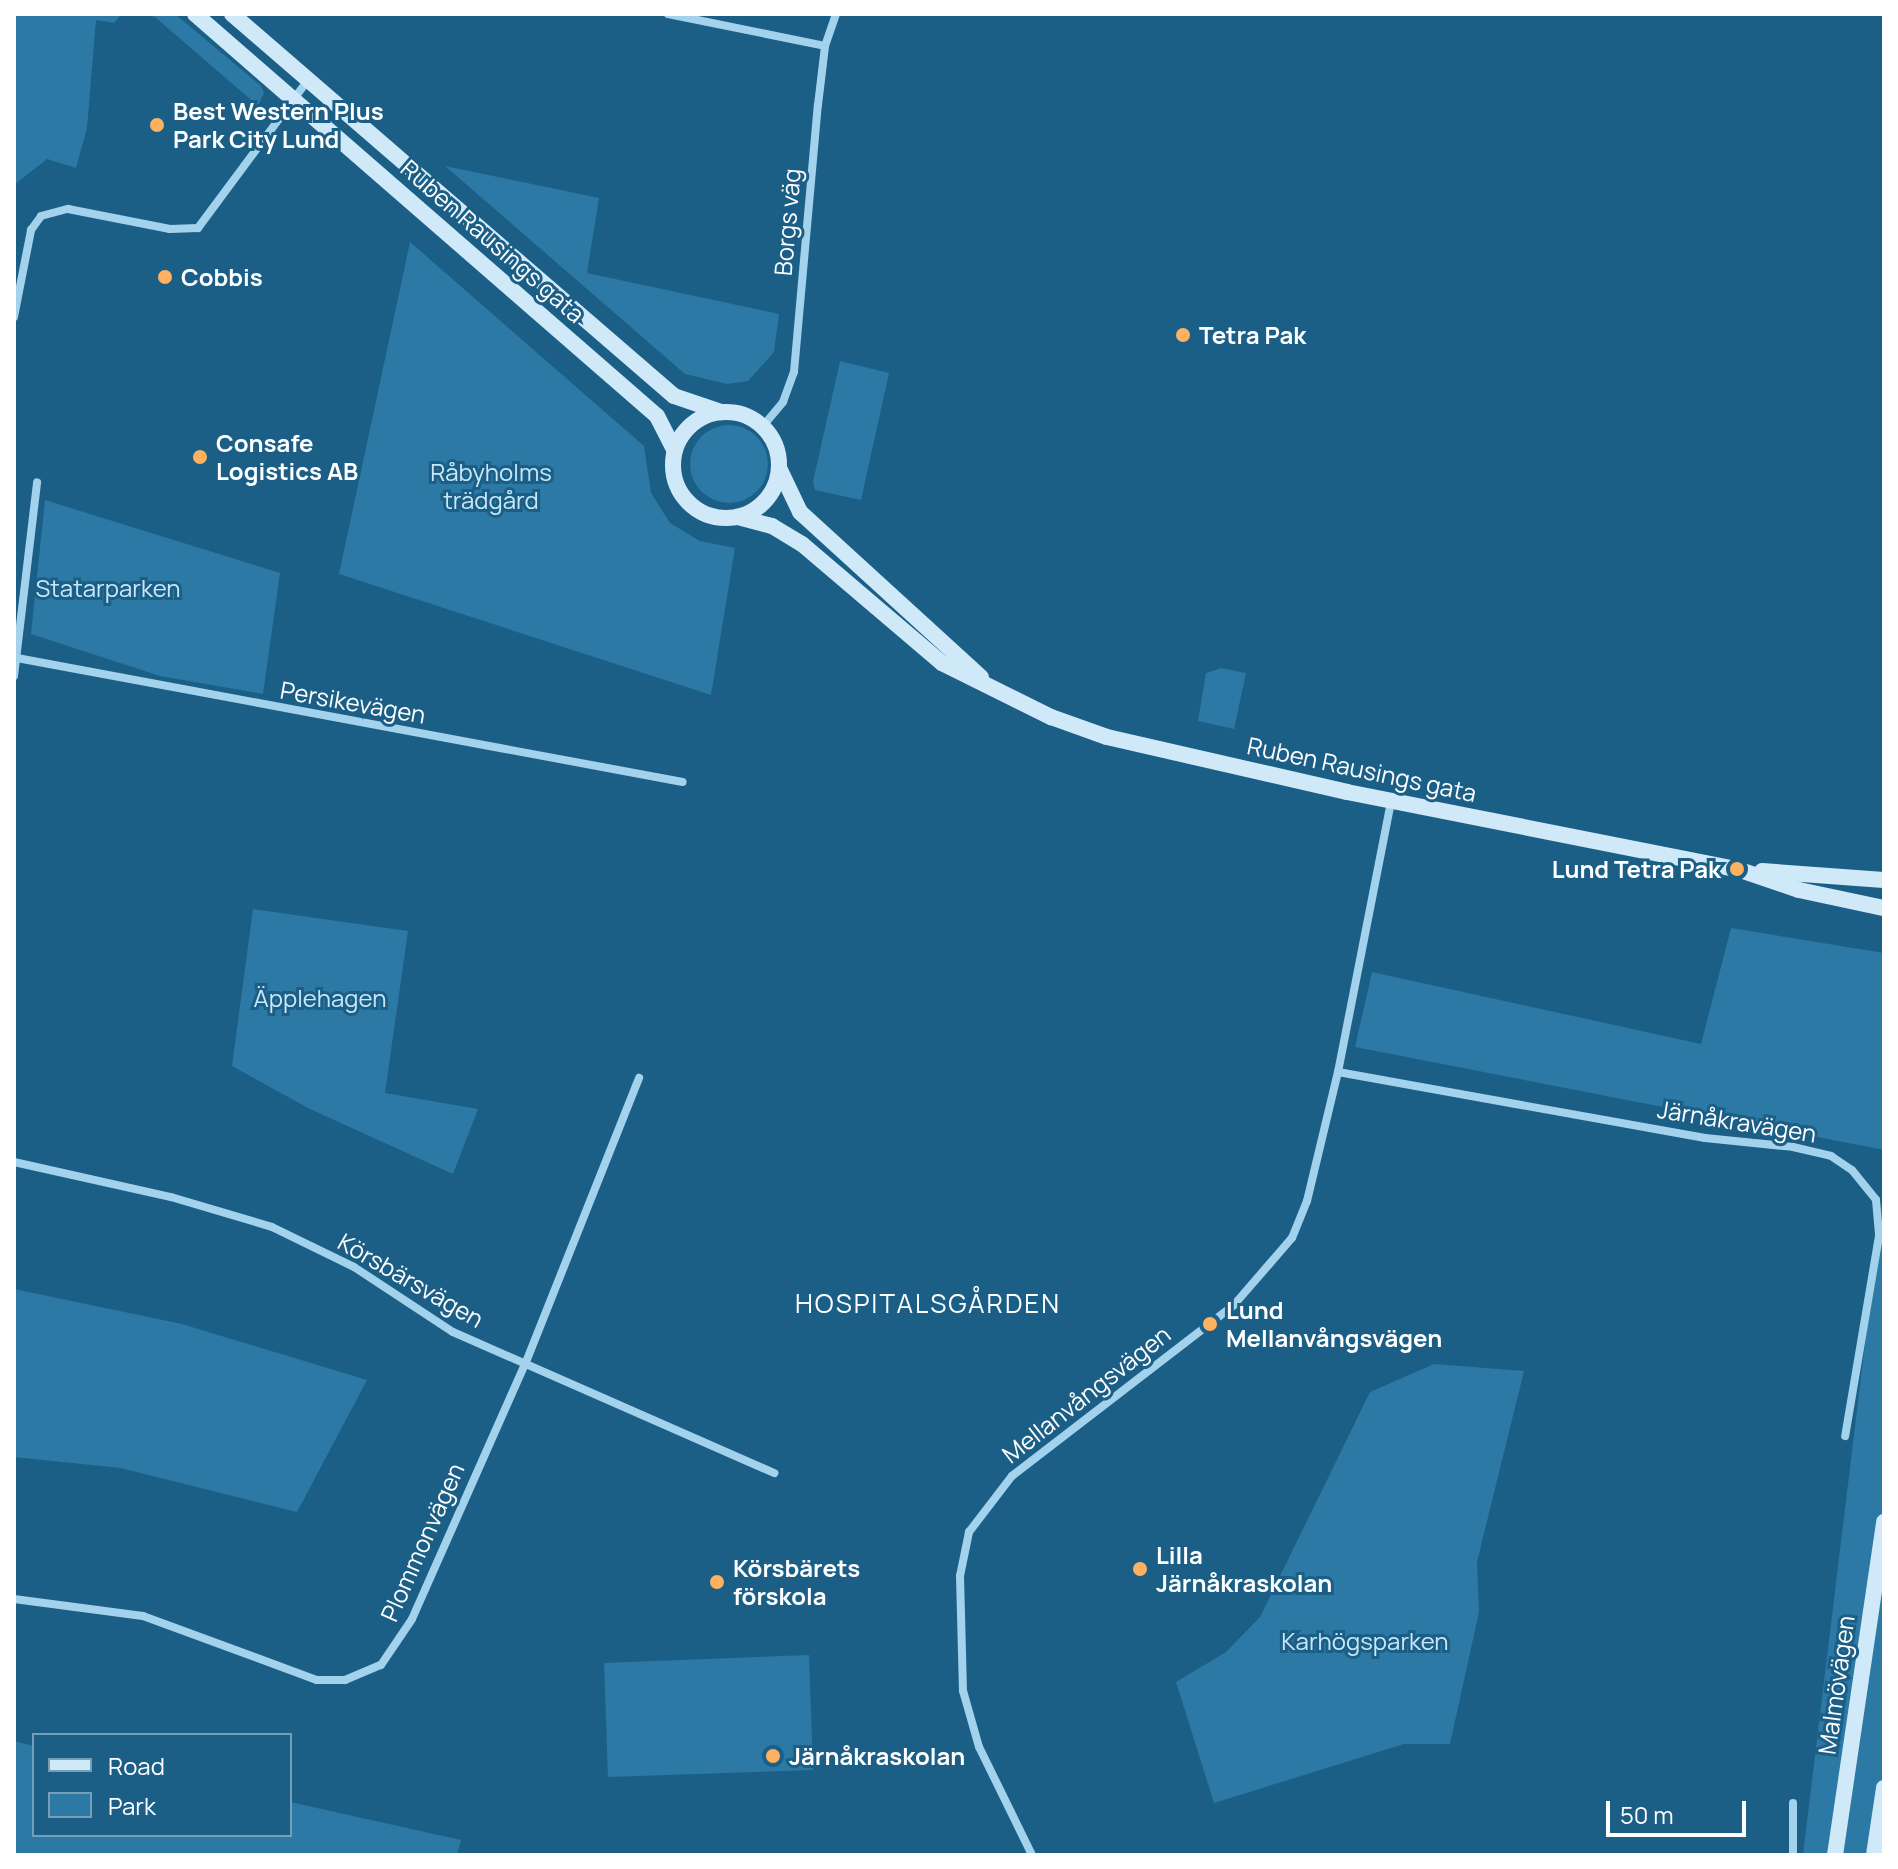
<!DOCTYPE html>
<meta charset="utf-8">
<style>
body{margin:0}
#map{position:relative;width:1898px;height:1869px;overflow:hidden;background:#1b5f87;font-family:Manrope,sans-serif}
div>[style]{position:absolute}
.green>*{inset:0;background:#2b79a4}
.round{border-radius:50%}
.minor>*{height:8px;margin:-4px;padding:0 4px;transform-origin:4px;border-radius:4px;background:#a3d2ec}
.secondary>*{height:16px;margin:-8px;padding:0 8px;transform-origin:8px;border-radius:8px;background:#cfe9f9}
.secondary>.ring{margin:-8px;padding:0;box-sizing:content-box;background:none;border:16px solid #cfe9f9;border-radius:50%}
.dots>*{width:22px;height:22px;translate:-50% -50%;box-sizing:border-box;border:4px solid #1b5f87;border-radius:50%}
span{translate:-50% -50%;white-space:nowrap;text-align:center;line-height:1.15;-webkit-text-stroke:6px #1b5f87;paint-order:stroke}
.poi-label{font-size:24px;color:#fff;font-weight:700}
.left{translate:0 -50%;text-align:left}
.right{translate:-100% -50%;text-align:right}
.street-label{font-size:24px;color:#fff}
.park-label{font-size:24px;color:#c8e8f9}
.neighbourhood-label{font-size:26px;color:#fff;letter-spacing:2px}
.frame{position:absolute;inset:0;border:16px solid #fff;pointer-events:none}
.legend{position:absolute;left:32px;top:1733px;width:260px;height:104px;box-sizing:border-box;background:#1b5f87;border:2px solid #769fb7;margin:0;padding:10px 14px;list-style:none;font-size:24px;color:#fff}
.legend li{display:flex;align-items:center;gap:16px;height:40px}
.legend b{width:40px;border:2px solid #769fb7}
.scale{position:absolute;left:1606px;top:1801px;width:140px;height:36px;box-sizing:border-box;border:4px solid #fff;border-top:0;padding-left:10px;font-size:24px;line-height:28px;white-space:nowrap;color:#fff;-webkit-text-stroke:6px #1b5f87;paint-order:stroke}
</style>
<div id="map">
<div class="green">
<div style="clip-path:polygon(14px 14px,122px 14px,114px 23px,96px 20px,87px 128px,76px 168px,47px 159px,14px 185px)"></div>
<div style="clip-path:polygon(143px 14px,175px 14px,261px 86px,264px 93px,258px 106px,155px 17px)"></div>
<div style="clip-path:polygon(445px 166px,599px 198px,587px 273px,779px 314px,774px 352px,748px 381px,727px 384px,685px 374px)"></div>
<div style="clip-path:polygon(410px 242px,644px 446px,651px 493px,670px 523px,700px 541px,735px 548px,711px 695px,339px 574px)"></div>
<div style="clip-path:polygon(840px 361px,889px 373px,861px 500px,815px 490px,813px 482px)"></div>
<div class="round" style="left:690px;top:425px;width:78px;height:78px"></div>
<div style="clip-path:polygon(45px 500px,280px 573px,263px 694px,160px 676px,31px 634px)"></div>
<div style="clip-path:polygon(1221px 668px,1246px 673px,1234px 729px,1198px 721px,1206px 673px)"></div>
<div style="clip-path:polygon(253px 909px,408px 931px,385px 1093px,478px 1109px,453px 1174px,310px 1109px,232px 1066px)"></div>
<div style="clip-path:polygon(1731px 928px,1884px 953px,1884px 1150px,1355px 1047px,1372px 972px,1701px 1044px)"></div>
<div style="clip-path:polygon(1884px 1187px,1884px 1855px,1803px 1855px)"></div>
<div style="clip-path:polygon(14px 1289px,182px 1324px,367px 1380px,297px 1512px,120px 1468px,14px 1457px)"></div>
<div style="clip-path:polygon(1434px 1364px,1524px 1371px,1477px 1562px,1479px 1612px,1450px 1744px,1404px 1744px,1214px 1803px,1176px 1682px,1226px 1652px,1260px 1617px,1370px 1392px)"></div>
<div style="clip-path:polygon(809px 1655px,813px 1770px,608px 1777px,604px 1663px)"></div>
<div style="clip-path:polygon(14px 1741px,34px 1746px,34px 1835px,290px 1835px,290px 1802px,461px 1840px,457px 1855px,14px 1855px)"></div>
</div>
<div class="minor">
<div style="left:668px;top:14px;width:160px;rotate:11.5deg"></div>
<div style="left:14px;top:317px;width:89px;rotate:-78.9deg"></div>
<div style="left:31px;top:230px;width:17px;rotate:-54deg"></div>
<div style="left:41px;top:216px;width:28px;rotate:-15deg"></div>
<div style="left:68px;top:209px;width:104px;rotate:11.1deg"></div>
<div style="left:170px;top:229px;width:28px;rotate:-2deg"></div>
<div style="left:198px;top:228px;width:184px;rotate:-53.4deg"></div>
<div style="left:763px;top:426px;width:31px;rotate:-50deg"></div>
<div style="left:783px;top:402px;width:32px;rotate:-70deg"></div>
<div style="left:794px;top:372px;width:268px;rotate:-84.9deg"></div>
<div style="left:818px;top:105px;width:59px;rotate:-83.2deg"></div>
<div style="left:825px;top:46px;width:34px;rotate:-71deg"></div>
<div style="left:17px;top:658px;width:677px;rotate:10.55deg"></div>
<div style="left:14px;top:676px;width:195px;rotate:-83.2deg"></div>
<div style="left:1338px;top:1072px;width:373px;rotate:10.2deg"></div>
<div style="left:1705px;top:1138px;width:88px;rotate:5.8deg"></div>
<div style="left:1793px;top:1147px;width:39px;rotate:13deg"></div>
<div style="left:1831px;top:1156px;width:25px;rotate:34deg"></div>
<div style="left:1852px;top:1170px;width:38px;rotate:51deg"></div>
<div style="left:1876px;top:1200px;width:36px;rotate:85deg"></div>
<div style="left:1879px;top:1236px;width:203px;rotate:99.6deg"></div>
<div style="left:14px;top:1162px;width:161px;rotate:12.6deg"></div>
<div style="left:171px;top:1197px;width:105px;rotate:16.5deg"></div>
<div style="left:272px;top:1227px;width:91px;rotate:26deg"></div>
<div style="left:354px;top:1267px;width:118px;rotate:33.3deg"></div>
<div style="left:453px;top:1332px;width:351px;rotate:23.7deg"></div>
<div style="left:14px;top:1599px;width:130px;rotate:7.5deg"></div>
<div style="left:143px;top:1616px;width:185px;rotate:20.2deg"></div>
<div style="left:317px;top:1680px;width:28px"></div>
<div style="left:345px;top:1680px;width:39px;rotate:-23deg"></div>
<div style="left:381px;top:1665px;width:55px;rotate:-56deg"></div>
<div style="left:412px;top:1619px;width:281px;rotate:-66.1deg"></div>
<div style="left:526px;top:1362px;width:306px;rotate:-68.3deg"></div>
<div style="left:1032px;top:1855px;width:120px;rotate:-116.1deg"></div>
<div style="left:979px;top:1747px;width:58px;rotate:-105.9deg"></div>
<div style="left:963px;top:1691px;width:115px;rotate:-91.5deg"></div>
<div style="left:960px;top:1576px;width:45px;rotate:-78.4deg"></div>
<div style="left:969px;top:1532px;width:71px;rotate:-52.5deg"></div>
<div style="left:1012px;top:1476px;width:279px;rotate:-37.6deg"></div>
<div style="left:1233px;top:1306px;width:90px;rotate:-49.1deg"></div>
<div style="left:1292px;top:1238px;width:40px;rotate:-68deg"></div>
<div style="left:1307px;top:1201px;width:133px;rotate:-76.5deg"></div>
<div style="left:1338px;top:1072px;width:275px;rotate:-78.9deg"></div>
<div style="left:1793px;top:1855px;width:52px;rotate:-90deg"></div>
</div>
<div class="secondary">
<div style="left:195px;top:14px;width:612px;rotate:41.03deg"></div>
<div style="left:657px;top:416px;width:39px;rotate:63deg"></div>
<div style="left:232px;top:14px;width:584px;rotate:40.84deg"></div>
<div style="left:674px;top:396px;width:50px;rotate:18.8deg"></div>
<div class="ring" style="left:673px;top:412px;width:90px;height:90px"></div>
<div style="left:780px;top:470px;width:47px;rotate:64.5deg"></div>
<div style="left:800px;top:512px;width:245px;rotate:42.4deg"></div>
<div style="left:738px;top:517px;width:35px;rotate:15deg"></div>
<div style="left:772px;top:526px;width:35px;rotate:31deg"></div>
<div style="left:802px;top:544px;width:184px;rotate:40.4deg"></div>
<div style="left:942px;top:663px;width:122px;rotate:26.4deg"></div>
<div style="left:1051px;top:717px;width:59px;rotate:19.7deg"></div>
<div style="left:1107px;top:737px;width:246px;rotate:12.9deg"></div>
<div style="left:1347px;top:792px;width:398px;rotate:11.2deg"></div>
<div style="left:1737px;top:869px;width:65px;rotate:18.7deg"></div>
<div style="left:1799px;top:890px;width:87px;rotate:12deg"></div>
<div style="left:1762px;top:871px;width:122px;rotate:4.2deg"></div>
<div style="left:1835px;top:1855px;width:337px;rotate:-81.6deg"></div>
<div style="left:1874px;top:1855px;width:68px;rotate:-81.5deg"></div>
</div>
<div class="dots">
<div style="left:157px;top:125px;background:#feb15f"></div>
<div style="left:165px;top:277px;background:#feb15f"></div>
<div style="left:1183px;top:335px;background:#feb15f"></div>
<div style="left:200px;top:457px;background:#feb15f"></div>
<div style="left:1737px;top:869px;background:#feb15f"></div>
<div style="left:1210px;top:1324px;background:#feb15f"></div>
<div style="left:1140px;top:1569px;background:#feb15f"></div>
<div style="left:717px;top:1582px;background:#feb15f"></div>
<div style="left:773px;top:1756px;background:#feb15f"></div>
</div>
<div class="poi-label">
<span class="left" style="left:173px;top:125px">Best Western Plus<br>Park City Lund</span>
<span class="left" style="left:181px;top:277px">Cobbis</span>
<span class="left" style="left:1199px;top:335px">Tetra Pak</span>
<span class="left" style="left:216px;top:457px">Consafe<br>Logistics AB</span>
<span class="right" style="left:1721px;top:869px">Lund Tetra Pak</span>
<span class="left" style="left:1226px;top:1324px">Lund<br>Mellanvångsvägen</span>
<span class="left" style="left:1156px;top:1569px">Lilla<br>Järnåkraskolan</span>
<span class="left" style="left:733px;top:1582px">Körsbärets<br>förskola</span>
<span class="left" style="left:789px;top:1756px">Järnåkraskolan</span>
</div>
<div class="street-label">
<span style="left:787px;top:222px;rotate:-85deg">Borgs väg</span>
<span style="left:493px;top:241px;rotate:41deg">Ruben Rausings gata</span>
<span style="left:353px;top:702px;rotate:10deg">Persikevägen</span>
<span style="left:1362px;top:769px;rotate:12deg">Ruben Rausings gata</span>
<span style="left:1737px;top:1121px;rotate:9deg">Järnåkravägen</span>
<span style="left:411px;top:1280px;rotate:30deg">Körsbärsvägen</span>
<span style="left:1086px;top:1394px;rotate:-38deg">Mellanvångsvägen</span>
<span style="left:422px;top:1542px;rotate:-66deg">Plommonvägen</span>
<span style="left:1836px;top:1685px;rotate:-82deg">Malmövägen</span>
</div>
<div class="park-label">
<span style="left:491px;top:486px">Råbyholms<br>trädgård</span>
<span style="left:108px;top:588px">Statarparken</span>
<span style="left:320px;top:998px">Äpplehagen</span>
<span style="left:1365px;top:1641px">Karhögsparken</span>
</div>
<div class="neighbourhood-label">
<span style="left:928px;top:1304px">HOSPITALSGÅRDEN</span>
</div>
<div class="frame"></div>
<ul class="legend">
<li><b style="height:10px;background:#cfe9f9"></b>Road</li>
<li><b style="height:22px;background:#2b79a4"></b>Park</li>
</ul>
<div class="scale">50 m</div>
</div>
